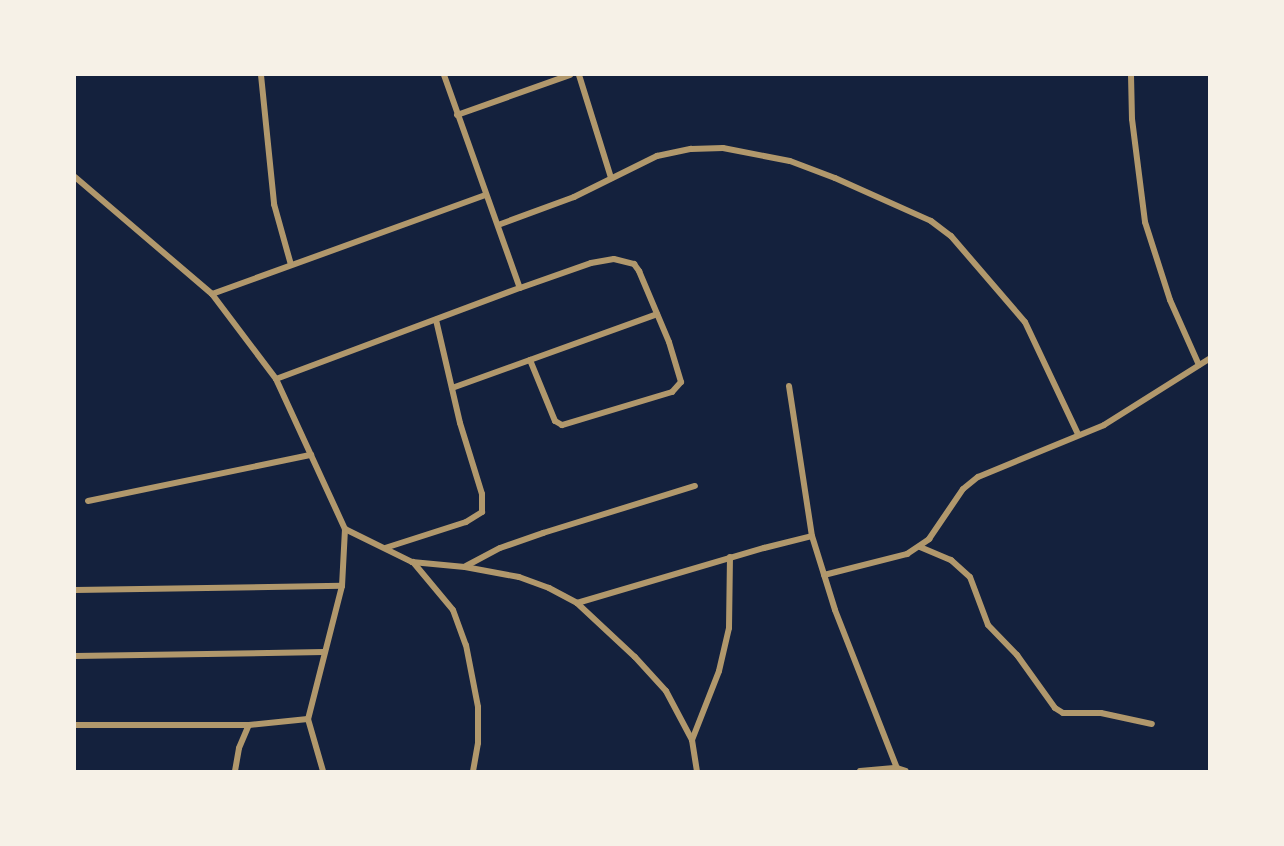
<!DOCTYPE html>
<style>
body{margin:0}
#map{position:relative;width:1284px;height:846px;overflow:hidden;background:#14213d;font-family:Mulish,sans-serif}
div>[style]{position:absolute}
.minor>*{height:6px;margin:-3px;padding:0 3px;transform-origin:3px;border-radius:3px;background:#b1986c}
span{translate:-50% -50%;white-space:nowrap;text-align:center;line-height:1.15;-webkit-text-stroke:4.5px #f6f1e7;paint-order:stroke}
.frame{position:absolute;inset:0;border:76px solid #f6f1e7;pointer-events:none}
</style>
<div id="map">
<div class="minor">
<div style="left:261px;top:75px;width:130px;rotate:84.2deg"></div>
<div style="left:274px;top:204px;width:63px;rotate:74.4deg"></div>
<div style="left:444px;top:75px;width:226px;rotate:70.4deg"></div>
<div style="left:579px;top:75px;width:108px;rotate:72.7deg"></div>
<div style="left:1131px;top:75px;width:44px;rotate:88.7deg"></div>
<div style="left:1132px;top:119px;width:104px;rotate:82.8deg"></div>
<div style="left:1145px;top:222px;width:82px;rotate:72.2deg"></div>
<div style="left:1170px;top:300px;width:71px;rotate:66deg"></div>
<div style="left:457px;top:115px;width:120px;rotate:-19.5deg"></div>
<div style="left:75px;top:177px;width:180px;rotate:40.5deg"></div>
<div style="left:212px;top:294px;width:106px;rotate:53deg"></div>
<div style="left:276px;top:379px;width:165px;rotate:65.3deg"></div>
<div style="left:345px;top:529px;width:57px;rotate:93deg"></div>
<div style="left:342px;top:586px;width:137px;rotate:104.3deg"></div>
<div style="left:308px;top:719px;width:54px;rotate:73.9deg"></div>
<div style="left:498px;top:225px;width:81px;rotate:-20.2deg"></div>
<div style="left:574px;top:197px;width:93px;rotate:-26.3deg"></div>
<div style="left:657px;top:156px;width:35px;rotate:-12deg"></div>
<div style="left:691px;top:149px;width:32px;rotate:-2deg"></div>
<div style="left:723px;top:148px;width:68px;rotate:11deg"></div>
<div style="left:790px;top:161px;width:48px;rotate:20.7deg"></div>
<div style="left:835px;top:178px;width:105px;rotate:24.1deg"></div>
<div style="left:931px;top:221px;width:25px;rotate:37deg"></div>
<div style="left:951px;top:236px;width:113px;rotate:49.3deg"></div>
<div style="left:1025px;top:322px;width:124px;rotate:64.7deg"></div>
<div style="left:212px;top:294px;width:290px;rotate:-19.9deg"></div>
<div style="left:276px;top:379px;width:260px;rotate:-20.5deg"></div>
<div style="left:520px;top:288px;width:75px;rotate:-19.4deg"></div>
<div style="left:591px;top:263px;width:23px;rotate:-10deg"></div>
<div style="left:614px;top:259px;width:21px;rotate:14deg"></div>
<div style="left:634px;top:264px;width:9px;rotate:54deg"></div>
<div style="left:639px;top:271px;width:77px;rotate:67.1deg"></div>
<div style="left:669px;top:342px;width:42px;rotate:73.3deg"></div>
<div style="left:681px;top:382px;width:13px;rotate:132deg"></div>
<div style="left:672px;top:392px;width:115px;rotate:163.3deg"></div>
<div style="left:562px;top:425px;width:8px;rotate:-150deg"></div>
<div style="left:555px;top:421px;width:66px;rotate:-112.3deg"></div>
<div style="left:789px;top:386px;width:152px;rotate:81.3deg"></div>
<div style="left:812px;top:536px;width:77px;rotate:72.7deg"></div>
<div style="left:835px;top:610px;width:170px;rotate:68.6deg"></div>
<div style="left:452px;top:388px;width:218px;rotate:-19.8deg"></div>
<div style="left:88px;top:501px;width:228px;rotate:-11.7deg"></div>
<div style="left:345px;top:529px;width:75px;rotate:26.2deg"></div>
<div style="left:412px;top:562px;width:53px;rotate:5.4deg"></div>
<div style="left:465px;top:567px;width:55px;rotate:10.5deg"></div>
<div style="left:519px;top:577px;width:32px;rotate:20deg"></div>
<div style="left:549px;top:588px;width:32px;rotate:28deg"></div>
<div style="left:577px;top:603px;width:79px;rotate:43deg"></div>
<div style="left:635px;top:657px;width:46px;rotate:47.6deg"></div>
<div style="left:666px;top:691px;width:55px;rotate:62deg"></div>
<div style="left:692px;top:740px;width:31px;rotate:81deg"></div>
<div style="left:920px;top:547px;width:34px;rotate:23deg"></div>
<div style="left:951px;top:560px;width:25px;rotate:42deg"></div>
<div style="left:970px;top:577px;width:51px;rotate:69.4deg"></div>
<div style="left:988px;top:625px;width:42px;rotate:46deg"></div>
<div style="left:1017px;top:655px;width:65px;rotate:54.4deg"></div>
<div style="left:1055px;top:708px;width:9px;rotate:32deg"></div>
<div style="left:1063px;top:713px;width:38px"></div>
<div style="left:1101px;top:713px;width:52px;rotate:12.2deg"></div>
<div style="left:385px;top:548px;width:85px;rotate:-17.8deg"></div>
<div style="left:466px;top:522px;width:19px;rotate:-32deg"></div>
<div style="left:482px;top:512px;width:18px;rotate:-90deg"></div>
<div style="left:482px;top:494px;width:74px;rotate:-107.2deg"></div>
<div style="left:460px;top:423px;width:106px;rotate:-103.1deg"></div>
<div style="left:413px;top:562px;width:62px;rotate:50.2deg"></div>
<div style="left:453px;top:610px;width:37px;rotate:70deg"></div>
<div style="left:466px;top:645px;width:63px;rotate:79deg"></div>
<div style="left:478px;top:707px;width:36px;rotate:90deg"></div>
<div style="left:478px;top:743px;width:28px;rotate:100deg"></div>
<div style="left:466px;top:566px;width:38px;rotate:-28deg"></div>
<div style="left:500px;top:548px;width:46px;rotate:-19.2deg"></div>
<div style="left:543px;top:533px;width:159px;rotate:-17.2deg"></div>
<div style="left:824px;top:575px;width:86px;rotate:-14.2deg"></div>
<div style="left:907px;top:554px;width:27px;rotate:-34deg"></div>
<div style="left:929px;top:539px;width:60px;rotate:-55.8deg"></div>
<div style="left:963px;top:489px;width:19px;rotate:-39deg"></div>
<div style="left:978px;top:477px;width:136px;rotate:-22.4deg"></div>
<div style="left:1104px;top:425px;width:124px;rotate:-32.2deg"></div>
<div style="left:75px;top:590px;width:267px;rotate:-0.9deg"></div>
<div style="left:577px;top:603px;width:195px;rotate:-16.4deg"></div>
<div style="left:764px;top:548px;width:49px;rotate:-14deg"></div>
<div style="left:75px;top:656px;width:249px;rotate:-0.9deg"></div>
<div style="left:75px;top:725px;width:174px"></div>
<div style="left:249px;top:725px;width:59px;rotate:-5.8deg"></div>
<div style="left:692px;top:740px;width:74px;rotate:-68.6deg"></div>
<div style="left:719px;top:671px;width:44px;rotate:-76.9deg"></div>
<div style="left:729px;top:628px;width:71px;rotate:-89.2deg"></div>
<div style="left:235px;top:771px;width:23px;rotate:-80deg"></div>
<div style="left:239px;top:748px;width:25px;rotate:-67deg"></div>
<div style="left:860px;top:771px;width:37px;rotate:-5deg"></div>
<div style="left:897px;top:768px;width:9px;rotate:18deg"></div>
</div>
<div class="frame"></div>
</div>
